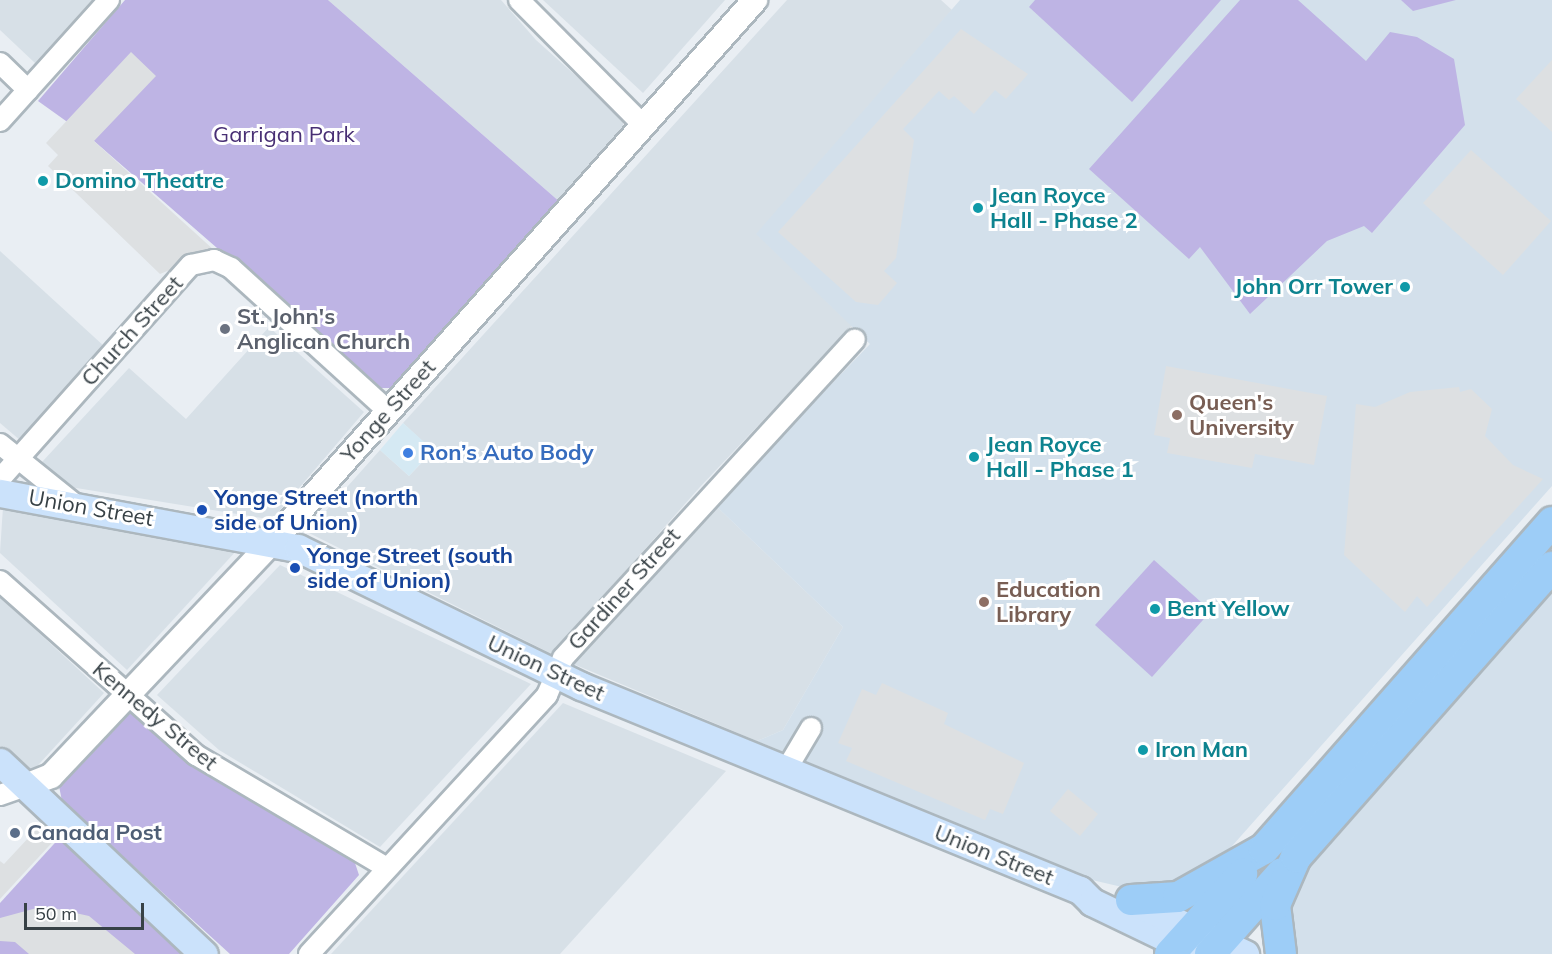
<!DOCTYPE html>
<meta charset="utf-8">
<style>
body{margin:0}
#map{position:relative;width:1552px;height:954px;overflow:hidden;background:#e9eef3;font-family:Mulish,sans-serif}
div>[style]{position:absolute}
.residential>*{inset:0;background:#d7e0e7}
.commercial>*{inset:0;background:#d5e9f3}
.education>*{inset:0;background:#d3e0eb}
.green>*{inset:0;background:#beb4e4}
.parking>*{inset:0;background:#dde0e2}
.roads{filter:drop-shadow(2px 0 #acb7be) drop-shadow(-2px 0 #acb7be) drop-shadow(0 2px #acb7be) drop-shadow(0 -2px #acb7be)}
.minor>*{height:20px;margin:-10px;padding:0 10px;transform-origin:10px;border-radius:10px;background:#fff}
.tertiary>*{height:24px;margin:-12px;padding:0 12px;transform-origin:12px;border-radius:12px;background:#fff}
.secondary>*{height:27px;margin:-13.5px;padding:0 13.5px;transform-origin:13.5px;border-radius:13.5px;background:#cbe2fb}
.primary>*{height:30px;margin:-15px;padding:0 15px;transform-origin:15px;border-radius:15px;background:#9dcdf7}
.dots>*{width:16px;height:16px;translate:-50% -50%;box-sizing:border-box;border:3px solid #fff;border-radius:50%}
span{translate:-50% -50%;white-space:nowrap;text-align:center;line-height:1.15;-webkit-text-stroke:6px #fff;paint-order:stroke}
.park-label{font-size:22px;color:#482f74}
.culture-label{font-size:22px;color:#0d838f;font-weight:700}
.left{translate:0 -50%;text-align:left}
.right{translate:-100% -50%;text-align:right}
.worship-label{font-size:22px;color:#5b616d;font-weight:700}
.street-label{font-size:22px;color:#374146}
.education-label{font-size:22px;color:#785e54;font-weight:700}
.shop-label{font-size:22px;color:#366cbe;font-weight:700}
.transit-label{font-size:22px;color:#164399;font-weight:700}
.service-label{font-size:22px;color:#4e5e75;font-weight:700}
.scale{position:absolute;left:24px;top:903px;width:120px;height:27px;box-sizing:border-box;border:3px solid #374146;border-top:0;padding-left:8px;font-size:18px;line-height:21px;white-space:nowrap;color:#374146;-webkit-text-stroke:4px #fff;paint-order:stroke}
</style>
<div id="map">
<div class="residential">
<div style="clip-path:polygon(0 0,92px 0,35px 63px,0 30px)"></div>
<div style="clip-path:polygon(328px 0,501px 0,536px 40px,623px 118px,623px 133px,561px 203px)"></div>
<div style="clip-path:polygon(543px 0,725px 0,643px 93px)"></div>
<div style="clip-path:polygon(787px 0,941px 0,952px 10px,757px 234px,852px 326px,700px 487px,552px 654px,307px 532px,380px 450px,409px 476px,433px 451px,403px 423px)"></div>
<div style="clip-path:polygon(0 251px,105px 347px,21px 441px,0 423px)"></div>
<div style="clip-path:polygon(269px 327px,364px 412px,276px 515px,268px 519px,70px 487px,42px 462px,129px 368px,186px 419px)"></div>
<div style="clip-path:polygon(715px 505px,843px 627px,783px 730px,757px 741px,571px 663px)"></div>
<div style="clip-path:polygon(3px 507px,237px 550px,127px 670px,0 553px)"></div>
<div style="clip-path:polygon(280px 565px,531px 684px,380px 847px,219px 750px,157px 695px)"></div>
<div style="clip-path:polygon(0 597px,104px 693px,30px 774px,0 746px)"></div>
<div style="clip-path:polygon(563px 703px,726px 771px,560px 954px,331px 954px)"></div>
</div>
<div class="commercial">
<div style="clip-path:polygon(403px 423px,433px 450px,409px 476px,380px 450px)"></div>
</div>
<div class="education">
<div style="clip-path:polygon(960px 0,1552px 0,1552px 486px,1225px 854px,1190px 884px,1135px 890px,1092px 880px,757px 741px,783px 730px,843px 627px,715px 505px,870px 344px,756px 234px)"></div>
<div style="clip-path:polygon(1552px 587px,1552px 954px,1288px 954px,1281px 911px,1299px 877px)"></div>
</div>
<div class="green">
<div style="clip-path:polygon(125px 0,328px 0,561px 203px,390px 388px,378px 388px,94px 141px,38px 101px)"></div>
<div style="clip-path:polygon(1035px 0,1221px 0,1132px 102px,1029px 7px)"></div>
<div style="clip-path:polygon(1240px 0,1298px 0,1366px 61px,1390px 32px,1417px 37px,1454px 59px,1465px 125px,1372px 233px,1364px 226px,1327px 241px,1250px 314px,1200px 247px,1189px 259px,1089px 169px)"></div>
<div style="clip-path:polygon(1401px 0,1456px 0,1413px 11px)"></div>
<div style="clip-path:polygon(1154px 560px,1211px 611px,1152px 677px,1095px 625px)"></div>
<div style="clip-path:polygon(131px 712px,229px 784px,354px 860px,359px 875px,289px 954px,230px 954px,62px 801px,59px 786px)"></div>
<div style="clip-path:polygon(64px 833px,187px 954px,0 954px,0 903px)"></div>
</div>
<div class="parking">
<div style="clip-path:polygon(961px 29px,1028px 74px,1006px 99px,995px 90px,974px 114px,954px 96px,949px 100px,939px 91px,903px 129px,914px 140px,896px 258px,884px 271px,897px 283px,878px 305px,856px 302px,778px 232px)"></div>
<div style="clip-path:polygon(131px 52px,156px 76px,94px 141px,215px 251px,160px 274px,48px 166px,58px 155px,46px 143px)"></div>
<div style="clip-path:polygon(1552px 60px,1552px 132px,1516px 99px)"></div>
<div style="clip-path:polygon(1471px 150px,1551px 221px,1503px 275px,1423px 203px)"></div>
<div style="clip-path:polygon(1166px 366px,1327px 396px,1314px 465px,1255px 454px,1252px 468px,1167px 453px,1170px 438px,1154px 435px)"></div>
<div style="clip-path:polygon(1459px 387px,1460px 392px,1471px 389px,1492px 409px,1485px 436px,1513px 465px,1543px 479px,1427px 607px,1417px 596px,1405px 612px,1344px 555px,1356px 404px,1375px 407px,1410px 392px)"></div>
<div style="clip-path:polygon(882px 683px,948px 713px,944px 724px,1024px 763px,1003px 814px,990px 809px,985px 820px,846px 761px,852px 748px,838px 743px,862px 689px,876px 695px)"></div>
<div style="clip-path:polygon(1068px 789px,1098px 814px,1080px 836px,1050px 811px)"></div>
<div style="clip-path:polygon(45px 820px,60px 834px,0 899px,0 861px,4px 864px)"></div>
<div style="clip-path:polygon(44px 906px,89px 916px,135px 954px,29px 954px,15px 942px,0 941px,0 918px)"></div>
</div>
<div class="roads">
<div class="minor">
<div style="left:519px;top:0;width:176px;rotate:45.2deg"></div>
<div style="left:0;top:63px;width:39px;rotate:44deg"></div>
<div style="left:0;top:121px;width:163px;rotate:-48deg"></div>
<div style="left:0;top:444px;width:97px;rotate:38.8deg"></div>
<div style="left:0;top:479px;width:287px;rotate:-48.3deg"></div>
<div style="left:191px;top:265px;width:24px;rotate:-12deg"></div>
<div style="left:214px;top:260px;width:19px;rotate:25deg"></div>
<div style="left:231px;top:268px;width:211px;rotate:42.3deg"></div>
<div style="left:0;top:581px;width:262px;rotate:41.6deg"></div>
<div style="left:196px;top:755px;width:222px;rotate:30.6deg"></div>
<div style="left:786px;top:770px;width:49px;rotate:-59.2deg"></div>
<div style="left:0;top:795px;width:28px;rotate:-19deg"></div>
<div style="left:309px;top:954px;width:352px;rotate:-47.4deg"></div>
<div style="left:547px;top:695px;width:40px;rotate:-66.6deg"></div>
<div style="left:563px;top:658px;width:432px;rotate:-47.5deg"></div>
</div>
<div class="tertiary">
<div style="left:26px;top:786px;width:27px;rotate:-22deg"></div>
<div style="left:51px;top:776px;width:323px;rotate:-46.6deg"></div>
<div style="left:273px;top:541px;width:725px;rotate:-48.3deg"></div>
</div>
<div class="secondary">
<div style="left:0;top:493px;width:303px;rotate:10.5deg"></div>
<div style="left:298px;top:548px;width:315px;rotate:26deg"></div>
<div style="left:581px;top:686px;width:539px;rotate:22.24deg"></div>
<div style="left:1080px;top:890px;width:17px;rotate:45deg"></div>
<div style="left:1092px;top:902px;width:120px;rotate:25.7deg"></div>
<div style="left:0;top:762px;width:280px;rotate:43.3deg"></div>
<div style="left:1132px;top:901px;width:125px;rotate:25.1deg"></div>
</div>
<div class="primary">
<div style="left:1131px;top:900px;width:47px;rotate:-3.7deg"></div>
<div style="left:1178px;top:897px;width:98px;rotate:-29.2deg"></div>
<div style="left:1264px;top:849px;width:436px;rotate:-48.6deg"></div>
<div style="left:1170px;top:954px;width:108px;rotate:-48deg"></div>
<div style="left:1210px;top:954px;width:108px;rotate:-48.4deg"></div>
<div style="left:1281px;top:954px;width:49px;rotate:-97deg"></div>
<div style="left:1275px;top:905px;width:52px;rotate:-66.4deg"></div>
<div style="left:1296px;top:857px;width:387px;rotate:-48.6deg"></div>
</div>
</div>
<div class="dots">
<div style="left:43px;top:181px;background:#0f9aa8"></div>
<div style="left:978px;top:208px;background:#0f9aa8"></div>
<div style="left:1405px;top:287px;background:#0f9aa8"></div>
<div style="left:225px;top:329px;background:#6b7280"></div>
<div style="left:1177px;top:415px;background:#8d6e63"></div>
<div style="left:408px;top:453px;background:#3f7fe0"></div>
<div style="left:974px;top:457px;background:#0f9aa8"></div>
<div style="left:202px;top:510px;background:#1a4fb4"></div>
<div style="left:295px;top:568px;background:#1a4fb4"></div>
<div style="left:984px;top:602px;background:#8d6e63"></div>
<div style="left:1155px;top:609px;background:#0f9aa8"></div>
<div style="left:1143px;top:750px;background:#0f9aa8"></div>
<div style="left:15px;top:833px;background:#5c6f8a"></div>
</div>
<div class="park-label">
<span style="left:284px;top:135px">Garrigan Park</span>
</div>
<div class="culture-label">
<span class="left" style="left:55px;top:181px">Domino Theatre</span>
<span class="left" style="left:990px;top:208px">Jean Royce<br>Hall - Phase 2</span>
<span class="right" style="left:1393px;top:287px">John Orr Tower</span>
<span class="left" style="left:986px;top:457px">Jean Royce<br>Hall - Phase 1</span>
<span class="left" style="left:1167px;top:609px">Bent Yellow</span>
<span class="left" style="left:1155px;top:750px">Iron Man</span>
</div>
<div class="worship-label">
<span class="left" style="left:237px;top:329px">St. John's<br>Anglican Church</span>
</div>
<div class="street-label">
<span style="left:132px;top:331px;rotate:-48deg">Church Street</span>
<span style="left:388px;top:411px;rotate:-48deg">Yonge Street</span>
<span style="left:91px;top:508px;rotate:10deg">Union Street</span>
<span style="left:624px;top:589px;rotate:-48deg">Gardiner Street</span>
<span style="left:546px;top:668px;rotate:25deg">Union Street</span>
<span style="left:155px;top:716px;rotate:40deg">Kennedy Street</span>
<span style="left:994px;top:855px;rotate:22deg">Union Street</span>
</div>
<div class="education-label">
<span class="left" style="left:1189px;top:415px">Queen's<br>University</span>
<span class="left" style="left:996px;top:602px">Education<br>Library</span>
</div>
<div class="shop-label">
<span class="left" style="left:420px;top:453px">Ron’s Auto Body</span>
</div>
<div class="transit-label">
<span class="left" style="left:214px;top:510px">Yonge Street (north<br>side of Union)</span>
<span class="left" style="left:307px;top:568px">Yonge Street (south<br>side of Union)</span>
</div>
<div class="service-label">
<span class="left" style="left:27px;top:833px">Canada Post</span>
</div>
<div class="scale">50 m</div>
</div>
